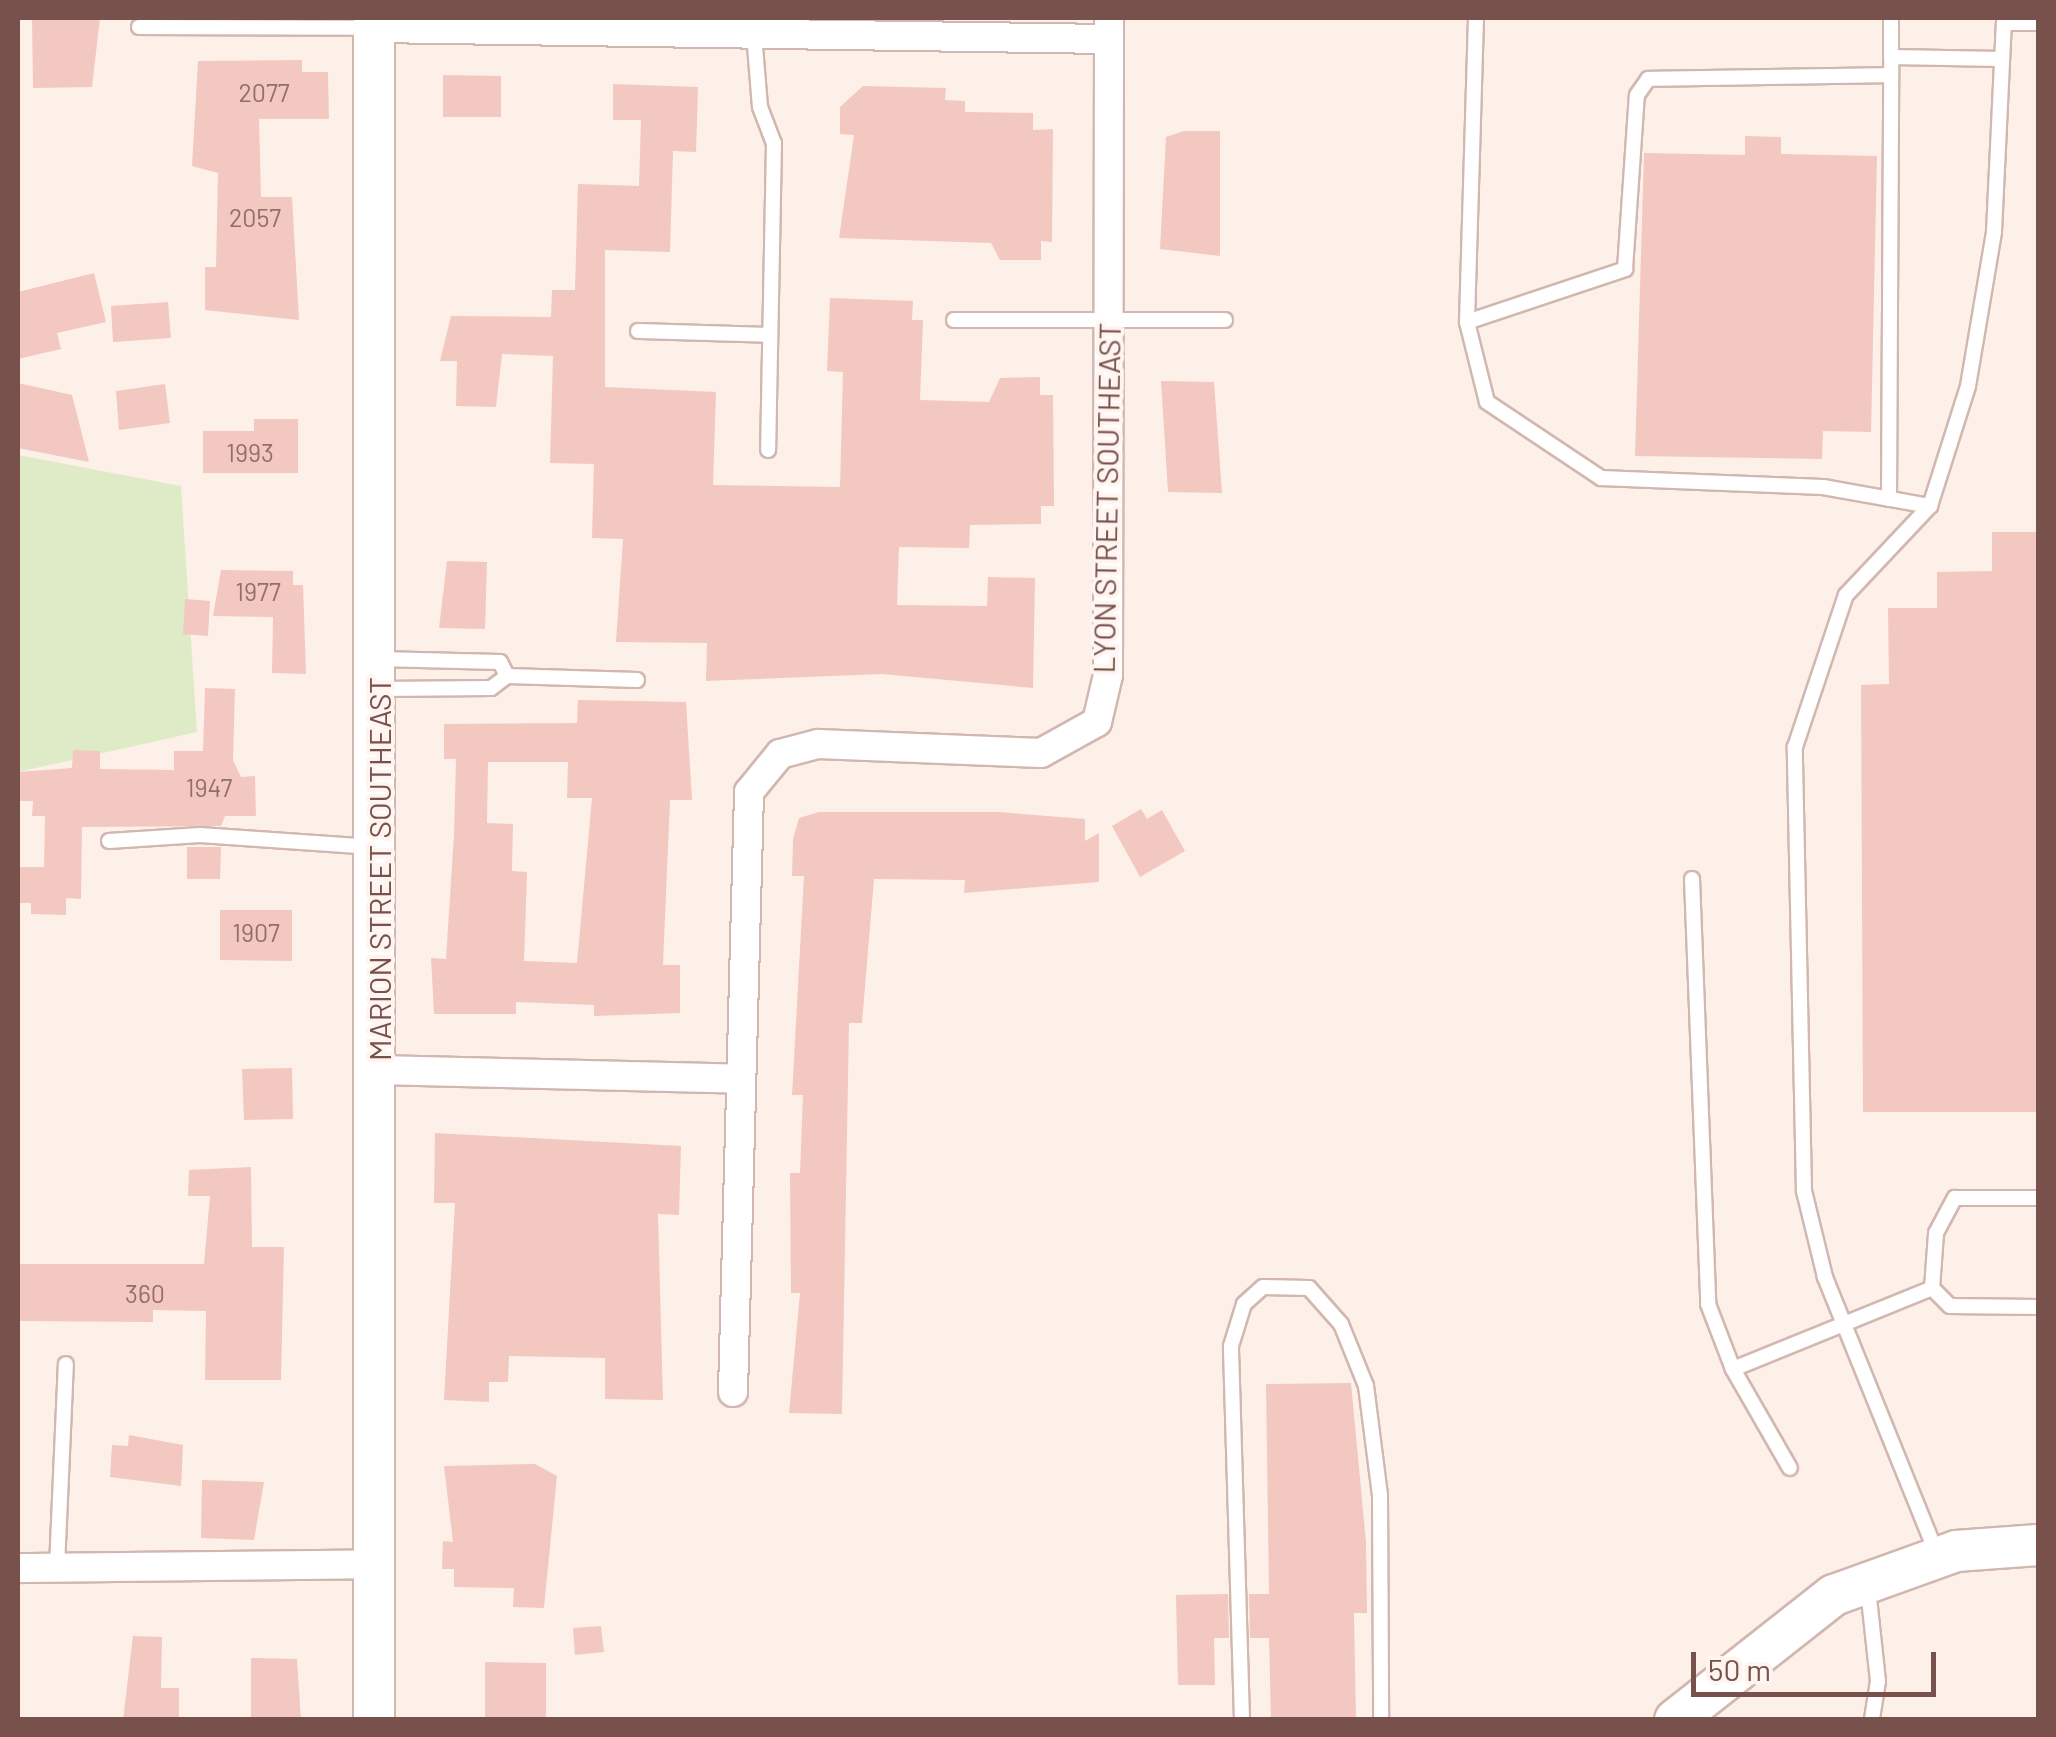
<!DOCTYPE html>
<style>
body{margin:0}
#map{position:relative;width:2056px;height:1737px;overflow:hidden;background:#fdf0e9;font-family:Barlow,sans-serif}
div>[style]{position:absolute}
.green>*{inset:0;background:#dfebc7}
.building>*{inset:0;background:#f2c8c1}
.roads{filter:drop-shadow(2px 0 #d2b7b1) drop-shadow(-2px 0 #d2b7b1) drop-shadow(0 2px #d2b7b1) drop-shadow(0 -2px #d2b7b1)}
.lane>*{height:14px;margin:-7px;padding:0 7px;transform-origin:7px;border-radius:7px;background:#fff}
.street>*{height:28px;margin:-14px;padding:0 14px;transform-origin:14px;border-radius:14px;background:#fff}
.secondary>*{height:40px;margin:-20px;padding:0 20px;transform-origin:20px;border-radius:20px;background:#fff}
span{translate:-50% -50%;white-space:nowrap;text-align:center;line-height:1.15;-webkit-text-stroke:8px #fff5f0;paint-order:stroke}
.number-label{font-size:25px;color:#966e69}
.number-label span{-webkit-text-stroke-width:0}
.street-label{font-size:30px;color:#78504c}
.frame{position:absolute;inset:0;border:20px solid #78504c;pointer-events:none}
.scale{position:absolute;left:1691px;top:1652px;width:245px;height:45px;box-sizing:border-box;border:5px solid #78504c;border-top:0;padding-left:12px;font-size:30px;line-height:35px;white-space:nowrap;color:#78504c;-webkit-text-stroke:8px #fff5f0;paint-order:stroke}
</style>
<div id="map">
<div class="green">
<div style="clip-path:polygon(18px 455px,181px 486px,197px 732px,18px 772px)"></div>
</div>
<div class="building">
<div style="clip-path:polygon(32px 18px,100px 18px,92px 87px,33px 88px)"></div>
<div style="clip-path:polygon(302px 60px,302px 72px,328px 72px,329px 119px,259px 119px,261px 197px,292px 197px,299px 320px,205px 310px,205px 267px,216px 267px,218px 173px,192px 166px,198px 61px)"></div>
<div style="clip-path:polygon(443px 75px,501px 76px,501px 117px,443px 117px)"></div>
<div style="clip-path:polygon(613px 84px,698px 87px,696px 152px,673px 151px,670px 252px,605px 250px,605px 387px,716px 392px,713px 485px,840px 487px,843px 372px,827px 371px,830px 298px,913px 301px,912px 320px,923px 320px,920px 400px,989px 402px,1000px 378px,1040px 377px,1040px 395px,1053px 395px,1054px 506px,1041px 506px,1041px 524px,970px 525px,969px 548px,899px 547px,897px 605px,987px 606px,988px 577px,1035px 578px,1033px 688px,882px 674px,706px 681px,707px 643px,616px 642px,623px 539px,592px 538px,594px 464px,550px 463px,553px 356px,502px 354px,496px 407px,456px 406px,457px 361px,440px 361px,451px 316px,551px 317px,552px 290px,575px 290px,578px 184px,639px 186px,641px 120px,613px 120px)"></div>
<div style="clip-path:polygon(863px 86px,946px 88px,945px 100px,965px 101px,965px 112px,1033px 113px,1033px 130px,1053px 129px,1052px 242px,1041px 241px,1041px 260px,1000px 260px,991px 243px,839px 238px,854px 135px,840px 134px,840px 107px)"></div>
<div style="clip-path:polygon(1184px 131px,1220px 131px,1220px 256px,1160px 249px,1166px 137px)"></div>
<div style="clip-path:polygon(1745px 136px,1781px 137px,1781px 154px,1877px 156px,1871px 432px,1823px 431px,1822px 459px,1635px 456px,1644px 153px,1745px 155px)"></div>
<div style="clip-path:polygon(94px 273px,106px 322px,57px 333px,61px 349px,18px 359px,18px 292px)"></div>
<div style="clip-path:polygon(168px 302px,171px 338px,113px 342px,111px 306px)"></div>
<div style="clip-path:polygon(1161px 381px,1214px 382px,1222px 493px,1168px 492px)"></div>
<div style="clip-path:polygon(18px 383px,72px 395px,89px 462px,18px 448px)"></div>
<div style="clip-path:polygon(165px 384px,170px 423px,119px 430px,116px 391px)"></div>
<div style="clip-path:polygon(254px 419px,298px 419px,298px 473px,203px 473px,203px 431px,254px 431px)"></div>
<div style="clip-path:polygon(1992px 532px,2038px 532px,2038px 1112px,1863px 1112px,1861px 685px,1889px 684px,1888px 608px,1937px 608px,1937px 572px,1992px 571px)"></div>
<div style="clip-path:polygon(447px 561px,487px 562px,485px 629px,439px 628px)"></div>
<div style="clip-path:polygon(221px 570px,293px 571px,293px 585px,303px 585px,306px 674px,272px 673px,273px 617px,213px 616px)"></div>
<div style="clip-path:polygon(185px 599px,210px 601px,208px 636px,183px 634px)"></div>
<div style="clip-path:polygon(205px 688px,235px 689px,233px 760px,241px 777px,255px 776px,256px 816px,225px 816px,221px 826px,82px 827px,81px 899px,66px 898px,66px 915px,31px 914px,31px 903px,18px 903px,18px 867px,44px 867px,45px 816px,32px 816px,33px 801px,18px 801px,18px 772px,72px 768px,73px 750px,100px 751px,100px 769px,174px 770px,174px 751px,203px 751px)"></div>
<div style="clip-path:polygon(evenodd,578px 700px,686px 702px,692px 800px,670px 800px,663px 965px,680px 965px,680px 1013px,594px 1016px,594px 1005px,516px 1002px,516px 1014px,434px 1014px,431px 958px,446px 959px,454px 834px,456px 759px,444px 759px,444px 724px,577px 723px,578px 700px,488px 762px,568px 762px,567px 798px,592px 798px,577px 963px,524px 961px,527px 872px,512px 871px,513px 824px,487px 823px,488px 762px)"></div>
<div style="clip-path:polygon(1141px 809px,1147px 819px,1162px 810px,1185px 851px,1140px 877px,1112px 826px)"></div>
<div style="clip-path:polygon(819px 812px,999px 812px,1085px 819px,1085px 841px,1099px 833px,1099px 882px,964px 893px,965px 880px,874px 879px,862px 1023px,849px 1023px,842px 1414px,789px 1413px,800px 1293px,791px 1293px,790px 1173px,800px 1173px,803px 1095px,792px 1095px,804px 876px,792px 876px,793px 839px,799px 818px)"></div>
<div style="clip-path:polygon(187px 847px,221px 847px,220px 879px,187px 879px)"></div>
<div style="clip-path:polygon(220px 910px,292px 910px,292px 961px,220px 960px)"></div>
<div style="clip-path:polygon(292px 1068px,293px 1119px,244px 1120px,242px 1069px)"></div>
<div style="clip-path:polygon(435px 1133px,681px 1146px,679px 1215px,658px 1214px,663px 1400px,605px 1399px,605px 1358px,509px 1356px,508px 1382px,489px 1382px,489px 1402px,444px 1400px,455px 1203px,434px 1203px)"></div>
<div style="clip-path:polygon(251px 1167px,252px 1247px,284px 1247px,281px 1380px,205px 1380px,206px 1311px,153px 1310px,153px 1322px,18px 1321px,18px 1264px,204px 1264px,210px 1196px,188px 1196px,189px 1170px)"></div>
<div style="clip-path:polygon(1351px 1383px,1366px 1542px,1367px 1613px,1354px 1613px,1356px 1720px,1271px 1720px,1269px 1638px,1250px 1638px,1249px 1594px,1269px 1594px,1266px 1384px)"></div>
<div style="clip-path:polygon(129px 1435px,183px 1445px,181px 1486px,110px 1477px,112px 1445px,128px 1446px)"></div>
<div style="clip-path:polygon(535px 1464px,557px 1476px,544px 1608px,513px 1607px,514px 1588px,454px 1587px,454px 1569px,442px 1569px,443px 1541px,453px 1542px,444px 1466px)"></div>
<div style="clip-path:polygon(202px 1480px,264px 1482px,254px 1540px,201px 1538px)"></div>
<div style="clip-path:polygon(1228px 1594px,1229px 1638px,1214px 1638px,1215px 1685px,1178px 1685px,1176px 1595px)"></div>
<div style="clip-path:polygon(601px 1626px,604px 1652px,575px 1655px,573px 1628px)"></div>
<div style="clip-path:polygon(133px 1636px,162px 1637px,161px 1688px,179px 1688px,179px 1720px,123px 1720px)"></div>
<div style="clip-path:polygon(251px 1658px,297px 1659px,301px 1720px,251px 1720px)"></div>
<div style="clip-path:polygon(485px 1662px,546px 1663px,546px 1720px,485px 1720px)"></div>
</div>
<div class="roads">
<div class="lane">
<div style="left:1476px;top:18px;width:304px;rotate:91.7deg"></div>
<div style="left:1467px;top:322px;width:82px;rotate:76deg"></div>
<div style="left:1487px;top:402px;width:137px;rotate:33.7deg"></div>
<div style="left:1601px;top:478px;width:222px;rotate:2.3deg"></div>
<div style="left:1823px;top:487px;width:109px;rotate:10.1deg"></div>
<div style="left:1891px;top:18px;width:39px;rotate:90deg"></div>
<div style="left:1891px;top:57px;width:111px;rotate:1deg"></div>
<div style="left:139px;top:27px;width:230px;rotate:0.2deg"></div>
<div style="left:754px;top:34px;width:73px;rotate:85.3deg"></div>
<div style="left:760px;top:107px;width:39px;rotate:69deg"></div>
<div style="left:774px;top:143px;width:307px;rotate:91.1deg"></div>
<div style="left:954px;top:320px;width:271px"></div>
<div style="left:1467px;top:322px;width:167px;rotate:-18.5deg"></div>
<div style="left:1625px;top:269px;width:174px;rotate:-86.1deg"></div>
<div style="left:1637px;top:95px;width:19px;rotate:-55deg"></div>
<div style="left:1648px;top:79px;width:242px;rotate:-0.9deg"></div>
<div style="left:638px;top:331px;width:132px;rotate:1.7deg"></div>
<div style="left:1889px;top:499px;width:442px;rotate:-89.7deg"></div>
<div style="left:378px;top:659px;width:122px;rotate:1.4deg"></div>
<div style="left:500px;top:662px;width:16px;rotate:63deg"></div>
<div style="left:507px;top:676px;width:20px;rotate:143deg"></div>
<div style="left:491px;top:688px;width:112px;rotate:179.5deg"></div>
<div style="left:507px;top:676px;width:130px;rotate:1.8deg"></div>
<div style="left:109px;top:841px;width:91px;rotate:-3.8deg"></div>
<div style="left:200px;top:835px;width:173px;rotate:4deg"></div>
<div style="left:1692px;top:879px;width:425px;rotate:87.8deg"></div>
<div style="left:1708px;top:1304px;width:70px;rotate:69deg"></div>
<div style="left:1733px;top:1369px;width:215px;rotate:-22.1deg"></div>
<div style="left:1932px;top:1288px;width:25px;rotate:45deg"></div>
<div style="left:1950px;top:1306px;width:88px;rotate:0.7deg"></div>
<div style="left:1932px;top:1288px;width:55px;rotate:-85.8deg"></div>
<div style="left:1936px;top:1233px;width:40px;rotate:-62deg"></div>
<div style="left:1955px;top:1198px;width:83px"></div>
<div style="left:1733px;top:1369px;width:114px;rotate:60.1deg"></div>
<div style="left:1936px;top:1552px;width:297px;rotate:-112deg"></div>
<div style="left:1825px;top:1277px;width:89px;rotate:-103.7deg"></div>
<div style="left:1804px;top:1191px;width:444px;rotate:-91.2deg"></div>
<div style="left:1795px;top:747px;width:160px;rotate:-71.5deg"></div>
<div style="left:1846px;top:595px;width:122px;rotate:-46.7deg"></div>
<div style="left:1930px;top:506px;width:126px;rotate:-72.4deg"></div>
<div style="left:1968px;top:386px;width:156px;rotate:-80.4deg"></div>
<div style="left:1994px;top:232px;width:209px;rotate:-87.3deg"></div>
<div style="left:2004px;top:23px;width:34px"></div>
<div style="left:57px;top:1567px;width:203px;rotate:-87.5deg"></div>
<div style="left:1868px;top:1589px;width:93px;rotate:83.8deg"></div>
<div style="left:1878px;top:1681px;width:39px;rotate:99deg"></div>
<div style="left:1242px;top:1720px;width:374px;rotate:-91.7deg"></div>
<div style="left:1231px;top:1346px;width:44px;rotate:-72.8deg"></div>
<div style="left:1244px;top:1304px;width:25px;rotate:-42deg"></div>
<div style="left:1263px;top:1287px;width:46px;rotate:1.2deg"></div>
<div style="left:1309px;top:1288px;width:48px;rotate:48.4deg"></div>
<div style="left:1341px;top:1324px;width:67px;rotate:68deg"></div>
<div style="left:1366px;top:1386px;width:110px;rotate:82.7deg"></div>
<div style="left:1380px;top:1495px;width:225px;rotate:89.7deg"></div>
</div>
<div class="street">
<div style="left:375px;top:28px;width:734px;rotate:0.86deg"></div>
<div style="left:381px;top:1070px;width:358px;rotate:1.4deg"></div>
<div style="left:733px;top:1392px;width:600px;rotate:-88.47deg"></div>
<div style="left:749px;top:792px;width:49px;rotate:-50.8deg"></div>
<div style="left:780px;top:754px;width:39px;rotate:-15deg"></div>
<div style="left:818px;top:744px;width:223px;rotate:2.3deg"></div>
<div style="left:1041px;top:753px;width:64px;rotate:-29deg"></div>
<div style="left:1097px;top:722px;width:48px;rotate:-76.8deg"></div>
<div style="left:1108px;top:675px;width:657px;rotate:-89.91deg"></div>
<div style="left:18px;top:1568px;width:356px;rotate:-0.6deg"></div>
</div>
<div class="secondary">
<div style="left:374px;top:18px;width:1702px;rotate:90deg"></div>
<div style="left:1675px;top:1720px;width:202px;rotate:-38.2deg"></div>
<div style="left:1834px;top:1595px;width:130px;rotate:-19.8deg"></div>
<div style="left:1956px;top:1551px;width:82px;rotate:-4.2deg"></div>
</div>
</div>
<div class="number-label">
<span style="left:264px;top:92px">2077</span>
<span style="left:255px;top:217px">2057</span>
<span style="left:250px;top:452px">1993</span>
<span style="left:258px;top:591px">1977</span>
<span style="left:209px;top:787px">1947</span>
<span style="left:256px;top:932px">1907</span>
<span style="left:145px;top:1293px">360</span>
</div>
<div class="street-label">
<span style="left:1106px;top:498px;rotate:-89deg">LYON STREET SOUTHEAST</span>
<span style="left:379px;top:869px;rotate:-90deg">MARION STREET SOUTHEAST</span>
</div>
<div class="frame"></div>
<div class="scale">50 m</div>
</div>
